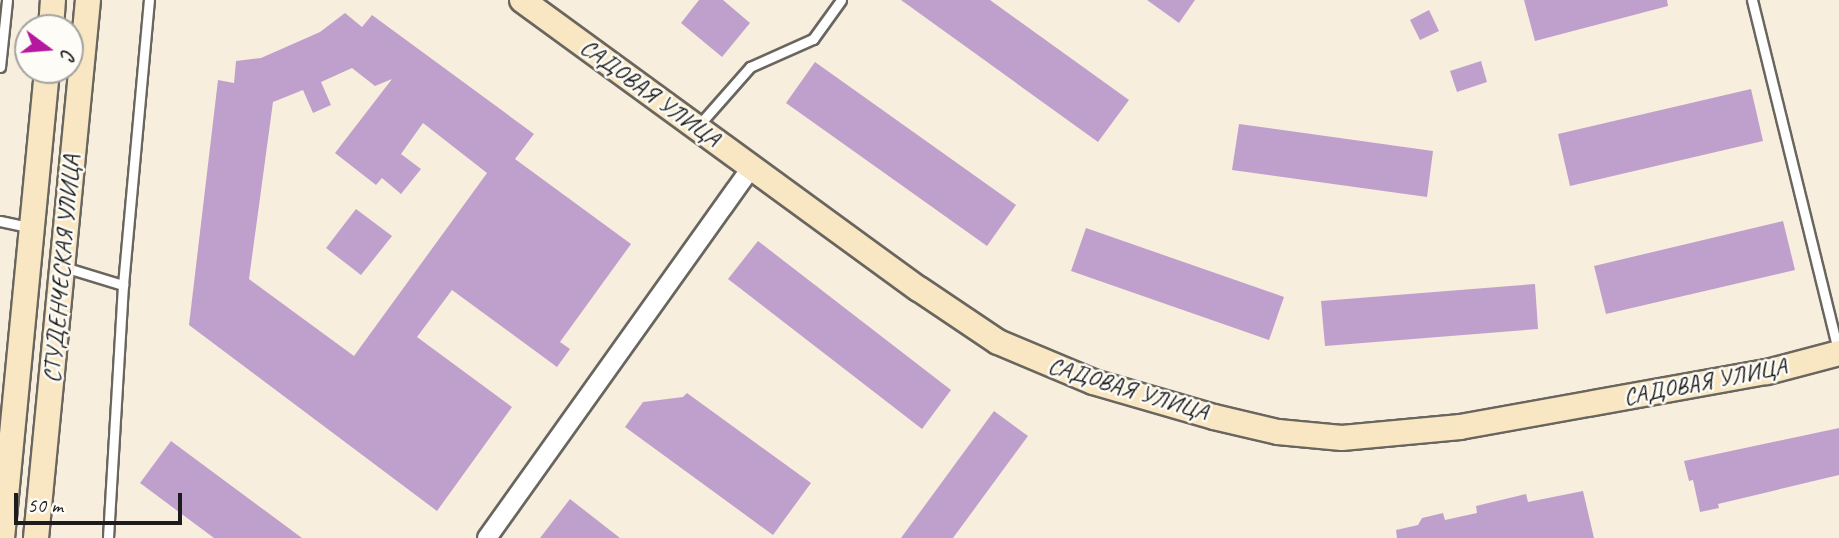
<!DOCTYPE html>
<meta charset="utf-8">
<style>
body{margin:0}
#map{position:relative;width:1839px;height:538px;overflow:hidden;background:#f8eedd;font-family:Caveat,sans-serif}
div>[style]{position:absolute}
.building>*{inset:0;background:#bfa0cc}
.roads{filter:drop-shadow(2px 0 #696660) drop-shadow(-2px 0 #696660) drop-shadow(0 2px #696660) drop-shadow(0 -2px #696660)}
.service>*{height:9px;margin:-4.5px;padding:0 4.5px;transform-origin:4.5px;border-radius:4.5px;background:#fff}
.minor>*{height:18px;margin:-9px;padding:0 9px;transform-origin:9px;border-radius:9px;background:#fff}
.secondary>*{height:24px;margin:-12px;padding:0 12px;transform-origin:12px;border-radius:12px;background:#f9e7c3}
span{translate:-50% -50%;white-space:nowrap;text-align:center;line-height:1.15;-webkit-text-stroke:5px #fdfcf7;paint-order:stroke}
.street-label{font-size:24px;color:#1c1c1c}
.north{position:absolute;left:14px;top:14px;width:70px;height:70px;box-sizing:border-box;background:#fdfcf7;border:2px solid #a3a29f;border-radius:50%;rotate:106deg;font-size:19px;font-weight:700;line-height:28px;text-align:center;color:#1c1c1c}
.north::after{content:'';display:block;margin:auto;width:24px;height:32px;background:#b5179e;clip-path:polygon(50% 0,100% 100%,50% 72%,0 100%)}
.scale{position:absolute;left:14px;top:493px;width:168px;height:32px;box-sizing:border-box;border:4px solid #1c1c1c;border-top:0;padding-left:9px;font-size:21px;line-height:24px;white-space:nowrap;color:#1c1c1c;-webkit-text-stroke:5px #fdfcf7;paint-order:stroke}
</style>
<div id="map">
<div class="building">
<div style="clip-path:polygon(699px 0,723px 0,750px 23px,722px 57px,681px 23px)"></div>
<div style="clip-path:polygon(901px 0,990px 0,1129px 100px,1098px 142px)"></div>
<div style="clip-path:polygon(1147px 0,1195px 0,1179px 23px)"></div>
<div style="clip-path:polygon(1524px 0,1667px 0,1668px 6px,1535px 41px)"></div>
<div style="clip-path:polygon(1429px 10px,1439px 31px,1420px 40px,1410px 20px)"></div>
<div style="clip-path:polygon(evenodd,345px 13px,362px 27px,372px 15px,534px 134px,515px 159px,631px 244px,560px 342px,570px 349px,557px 367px,452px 290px,417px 337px,512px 407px,437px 511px,189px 325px,218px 80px,234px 83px,236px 61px,261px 58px,320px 32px,345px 13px,352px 68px,375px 86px,392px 79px,335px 153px,376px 185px,382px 178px,401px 194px,421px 169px,401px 154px,423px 123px,487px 173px,354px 356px,249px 279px,273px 102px,303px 90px,313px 113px,331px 105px,321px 82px,352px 68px)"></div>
<div style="clip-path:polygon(1481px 61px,1487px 82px,1457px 92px,1450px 71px)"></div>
<div style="clip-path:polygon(815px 62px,1016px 205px,987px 246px,786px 103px)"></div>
<div style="clip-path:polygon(1751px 89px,1763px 141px,1570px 186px,1558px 134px)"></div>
<div style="clip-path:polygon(1239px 124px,1433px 151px,1427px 197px,1232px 170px)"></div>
<div style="clip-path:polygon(356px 209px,392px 236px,361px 275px,326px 248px)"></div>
<div style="clip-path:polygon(1783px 221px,1795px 270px,1606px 314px,1594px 266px)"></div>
<div style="clip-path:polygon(1086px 228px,1284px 297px,1269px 340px,1071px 271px)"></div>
<div style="clip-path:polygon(758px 241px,951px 390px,922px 429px,728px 279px)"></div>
<div style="clip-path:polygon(1535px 284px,1538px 329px,1325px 346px,1321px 301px)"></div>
<div style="clip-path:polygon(687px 393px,811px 483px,773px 535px,625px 427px,643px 402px,683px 397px)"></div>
<div style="clip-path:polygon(994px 411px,1028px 436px,953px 538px,901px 538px)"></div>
<div style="clip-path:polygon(1839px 428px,1839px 475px,1718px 504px,1719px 508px,1700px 512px,1693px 480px,1689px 481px,1684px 461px)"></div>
<div style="clip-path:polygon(171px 441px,302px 538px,214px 538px,140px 483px)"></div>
<div style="clip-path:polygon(1583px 491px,1594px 538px,1397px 538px,1396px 530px,1418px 525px,1422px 518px,1443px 513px,1445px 520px,1477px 513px,1476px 506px,1526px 494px,1528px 502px)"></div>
<div style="clip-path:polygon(570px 499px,620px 538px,540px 538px)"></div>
</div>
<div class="roads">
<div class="service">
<div style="left:1752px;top:0;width:361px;rotate:76.2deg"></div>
<div style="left:0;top:67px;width:67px;rotate:-84deg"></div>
<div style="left:698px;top:126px;width:79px;rotate:-48.6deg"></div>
<div style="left:750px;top:67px;width:69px;rotate:-24deg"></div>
<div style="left:813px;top:39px;width:48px;rotate:-54.3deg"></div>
<div style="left:0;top:221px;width:30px;rotate:12deg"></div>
<div style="left:64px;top:267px;width:62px;rotate:17deg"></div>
<div style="left:123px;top:285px;width:253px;rotate:93.4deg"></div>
<div style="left:123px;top:285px;width:286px;rotate:-84.8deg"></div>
</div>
<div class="minor">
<div style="left:487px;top:538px;width:456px;rotate:-54.5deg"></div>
</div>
<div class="secondary">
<div style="left:522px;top:0;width:491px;rotate:36.1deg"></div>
<div style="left:919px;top:289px;width:95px;rotate:33.9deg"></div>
<div style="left:998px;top:342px;width:103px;rotate:22.8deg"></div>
<div style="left:1093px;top:382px;width:126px;rotate:16.1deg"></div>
<div style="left:1214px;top:417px;width:66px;rotate:13.2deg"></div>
<div style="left:1278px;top:432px;width:64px;rotate:5.4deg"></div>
<div style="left:1342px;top:438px;width:119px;rotate:-5.3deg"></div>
<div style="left:1460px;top:427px;width:312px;rotate:-10.2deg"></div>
<div style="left:1767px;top:372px;width:74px;rotate:-14.8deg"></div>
<div style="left:51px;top:28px;width:28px;rotate:-86deg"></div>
<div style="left:2px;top:538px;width:470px;rotate:-84.5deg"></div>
<div style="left:36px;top:538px;width:541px;rotate:-84.48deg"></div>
</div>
</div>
<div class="street-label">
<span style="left:650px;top:93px;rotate:36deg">САДОВАЯ УЛИЦА</span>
<span style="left:62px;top:269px;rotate:-85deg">СТУДЕНЧЕСКАЯ УЛИЦА</span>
<span style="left:1705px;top:382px;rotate:-11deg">САДОВАЯ УЛИЦА</span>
<span style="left:1128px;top:389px;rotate:17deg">САДОВАЯ УЛИЦА</span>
</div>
<div class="north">С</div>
<div class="scale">50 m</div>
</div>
